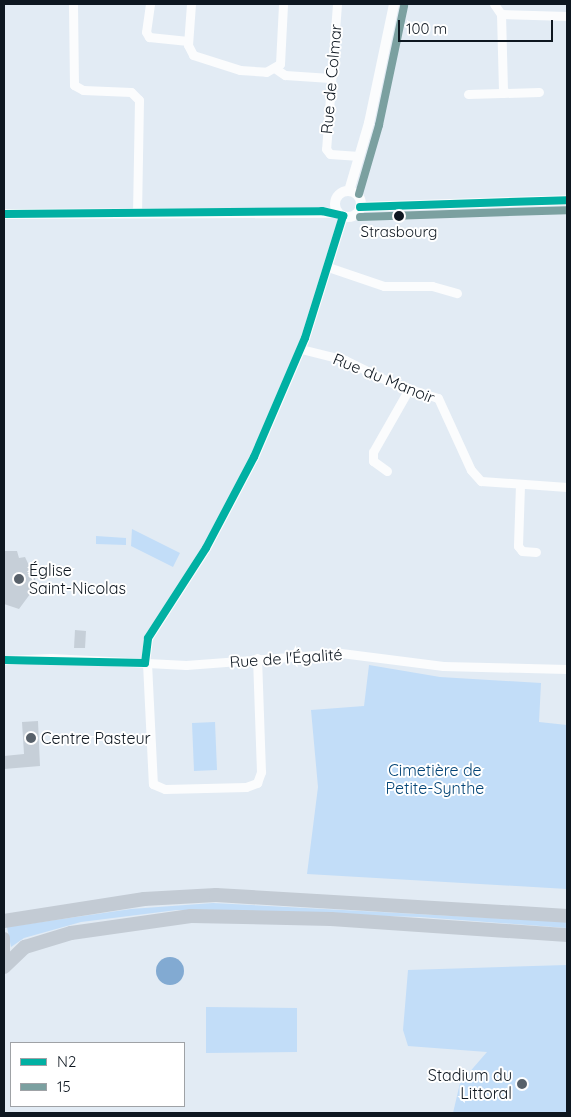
<!DOCTYPE html>
<meta charset="utf-8">
<style>
body{margin:0}
#map{position:relative;width:571px;height:1117px;overflow:hidden;background:#e2ebf4;font-family:Quicksand,sans-serif}
div>[style]{position:absolute}
.green>*{inset:0;background:#c2ddf8}
.water>*{inset:0;background:#82aad2}
.round{border-radius:50%}
.building>*{inset:0;background:#c6cfd8}
.minor>*{height:9px;margin:-4.5px;padding:0 4.5px;transform-origin:4.5px;border-radius:4.5px;background:#fbfcfd}
.tertiary>*{height:10px;margin:-5px;padding:0 5px;transform-origin:5px;border-radius:5px;background:#fbfcfd}
.tertiary>.ring{margin:-5px;padding:0;box-sizing:content-box;background:none;border:10px solid #fbfcfd;border-radius:50%}
.primary>*{height:12px;margin:-6px;padding:0 6px;transform-origin:6px;border-radius:6px;background:#c4cbd3}
.trunk>*{height:14px;margin:-7px;padding:0 7px;transform-origin:7px;border-radius:7px;background:#c3cbd4}
.bus-1>*{height:8px;margin:-4px;padding:0 4px;transform-origin:4px;border-radius:4px;background:#01b0a3}
.bus-2>*{height:8px;margin:-4px;padding:0 4px;transform-origin:4px;border-radius:4px;background:#7ba0a0}
.dots>*{width:14px;height:14px;translate:-50% -50%;box-sizing:border-box;border:2px solid #fff;border-radius:50%}
span{translate:-50% -50%;white-space:nowrap;text-align:center;line-height:1.15;-webkit-text-stroke:4px #fff;paint-order:stroke}
.bus-label{font-size:15px;color:#0e1720}
.street-label{font-size:16px;color:#0e1720}
.poi-label{font-size:16px;color:#0e1720}
.left{translate:0 -50%;text-align:left}
.right{translate:-100% -50%;text-align:right}
.park-label{font-size:16px;color:#044577}
.frame{position:absolute;inset:0;border:5px solid #0e1720;pointer-events:none}
.legend{position:absolute;left:10px;top:1042px;width:175px;height:65px;box-sizing:border-box;background:#fff;border:1px solid #9fa2a6;margin:0;padding:6px 9px;list-style:none;font-size:15px;color:#0e1720}
.legend li{display:flex;align-items:center;gap:10px;height:25px}
.legend b{width:25px;border:1px solid #9fa2a6}
.scale{position:absolute;left:398px;top:20px;width:155px;height:22px;box-sizing:border-box;border:2px solid #0e1720;border-top:0;padding-left:6px;font-size:15px;line-height:18px;white-space:nowrap;color:#0e1720;-webkit-text-stroke:4px #fff;paint-order:stroke}
</style>
<div id="map">
<div class="green">
<div style="clip-path:polygon(132px 529px,180px 553px,173px 567px,131px 546px)"></div>
<div style="clip-path:polygon(96px 536px,126px 538px,126px 545px,96px 544px)"></div>
<div style="clip-path:polygon(369px 665px,440px 677px,541px 683px,539px 722px,567px 725px,567px 889px,307px 874px,318px 787px,311px 710px,364px 706px)"></div>
<div style="clip-path:polygon(215px 722px,217px 770px,194px 771px,192px 723px)"></div>
<div style="clip-path:polygon(213px 903px,567px 922px,567px 928px,420px 917px,177px 910px,81px 922px,24px 938px,11px 947px,7px 927px,131px 909px)"></div>
<div style="clip-path:polygon(567px 965px,567px 1113px,453px 1113px,460px 1083px,487px 1052px,408px 1046px,403px 1030px,408px 970px)"></div>
<div style="clip-path:polygon(206px 1007px,297px 1008px,297px 1052px,206px 1053px)"></div>
</div>
<div class="water">
<div class="round" style="left:156px;top:957px;width:28px;height:28px"></div>
</div>
<div class="building">
<div style="clip-path:polygon(5px 551px,17px 551px,19px 558px,25px 557px,35px 578px,36px 586px,19px 609px,4px 604px)"></div>
<div style="clip-path:polygon(75px 630px,86px 631px,85px 648px,74px 648px)"></div>
<div style="clip-path:polygon(38px 721px,40px 766px,4px 769px,4px 756px,24px 754px,22px 722px)"></div>
</div>
<div class="minor">
<div style="left:73px;top:4px;width:81px;rotate:89.3deg"></div>
<div style="left:74px;top:85px;width:10px;rotate:29deg"></div>
<div style="left:83px;top:90px;width:48px;rotate:2.4deg"></div>
<div style="left:131px;top:92px;width:11px;rotate:45deg"></div>
<div style="left:139px;top:100px;width:113px;rotate:91deg"></div>
<div style="left:150px;top:4px;width:28px;rotate:98deg"></div>
<div style="left:146px;top:32px;width:6px;rotate:59deg"></div>
<div style="left:149px;top:37px;width:39px;rotate:6deg"></div>
<div style="left:191px;top:4px;width:41px;rotate:94.2deg"></div>
<div style="left:188px;top:45px;width:11px;rotate:63deg"></div>
<div style="left:193px;top:55px;width:49px;rotate:17.7deg"></div>
<div style="left:240px;top:70px;width:26px;rotate:4deg"></div>
<div style="left:266px;top:72px;width:16px;rotate:-30deg"></div>
<div style="left:280px;top:64px;width:60px;rotate:-87.1deg"></div>
<div style="left:337px;top:4px;width:145px;rotate:94.3deg"></div>
<div style="left:326px;top:149px;width:6px;rotate:51deg"></div>
<div style="left:330px;top:154px;width:29px;rotate:4deg"></div>
<div style="left:494px;top:4px;width:12px;rotate:55deg"></div>
<div style="left:501px;top:14px;width:79px;rotate:88.5deg"></div>
<div style="left:501px;top:14px;width:66px;rotate:1.7deg"></div>
<div style="left:276px;top:69px;width:11px;rotate:34deg"></div>
<div style="left:285px;top:75px;width:45px;rotate:3.8deg"></div>
<div style="left:468px;top:94px;width:71px;rotate:-1.6deg"></div>
<div style="left:328px;top:267px;width:59px;rotate:18.7deg"></div>
<div style="left:384px;top:286px;width:48px"></div>
<div style="left:432px;top:286px;width:26px;rotate:16deg"></div>
<div style="left:301px;top:349px;width:45px;rotate:14deg"></div>
<div style="left:345px;top:360px;width:55px;rotate:26.1deg"></div>
<div style="left:394px;top:384px;width:46px;rotate:17.7deg"></div>
<div style="left:438px;top:398px;width:79px;rotate:65.4deg"></div>
<div style="left:471px;top:470px;width:15px;rotate:48deg"></div>
<div style="left:481px;top:481px;width:86px;rotate:4deg"></div>
<div style="left:387px;top:471px;width:17px;rotate:-144deg"></div>
<div style="left:373px;top:461px;width:9px;rotate:-90deg"></div>
<div style="left:373px;top:452px;width:73px;rotate:-60.3deg"></div>
<div style="left:520px;top:485px;width:61px;rotate:91.9deg"></div>
<div style="left:518px;top:546px;width:6px;rotate:51deg"></div>
<div style="left:522px;top:551px;width:14px;rotate:4deg"></div>
<div style="left:4px;top:660px;width:47px;rotate:-2.4deg"></div>
<div style="left:51px;top:658px;width:135px;rotate:3deg"></div>
<div style="left:186px;top:665px;width:155px;rotate:-4.4deg"></div>
<div style="left:341px;top:653px;width:103px;rotate:7.3deg"></div>
<div style="left:443px;top:666px;width:124px;rotate:1.4deg"></div>
<div style="left:145px;top:663px;width:25px;rotate:-83deg"></div>
<div style="left:148px;top:638px;width:107px;rotate:-57.2deg"></div>
<div style="left:206px;top:548px;width:103px;rotate:-62.2deg"></div>
<div style="left:254px;top:457px;width:129px;rotate:-66.8deg"></div>
<div style="left:305px;top:338px;width:128px;rotate:-72.7deg"></div>
<div style="left:147px;top:663px;width:121px;rotate:87.2deg"></div>
<div style="left:153px;top:784px;width:13px;rotate:23deg"></div>
<div style="left:165px;top:789px;width:81px;rotate:-1.4deg"></div>
<div style="left:246px;top:787px;width:12px;rotate:-20deg"></div>
<div style="left:257px;top:783px;width:12px;rotate:-70deg"></div>
<div style="left:261px;top:772px;width:114px;rotate:-92deg"></div>
</div>
<div class="tertiary">
<div class="ring" style="left:335px;top:191px;width:16px;height:16px"></div>
<div style="left:349px;top:191px;width:71px;rotate:-73.6deg"></div>
<div style="left:369px;top:123px;width:122px;rotate:-78.1deg"></div>
<div style="left:360px;top:207px;width:207px;rotate:-1.9deg"></div>
<div style="left:4px;top:214px;width:334px;rotate:-0.2deg"></div>
</div>
<div class="primary">
<div style="left:4px;top:938px;width:21px;rotate:90deg"></div>
</div>
<div class="trunk">
<div style="left:4px;top:921px;width:142px;rotate:-8.9deg"></div>
<div style="left:144px;top:899px;width:72px;rotate:-3.2deg"></div>
<div style="left:216px;top:895px;width:352px;rotate:3.4deg"></div>
<div style="left:4px;top:967px;width:29px;rotate:-44deg"></div>
<div style="left:25px;top:947px;width:48px;rotate:-16.9deg"></div>
<div style="left:71px;top:933px;width:121px;rotate:-8.1deg"></div>
<div style="left:191px;top:916px;width:140px;rotate:1.2deg"></div>
<div style="left:331px;top:919px;width:237px;rotate:3.9deg"></div>
</div>
<div class="bus-1">
<div style="left:360px;top:207px;width:207px;rotate:-1.9deg"></div>
<div style="left:4px;top:214px;width:318px;rotate:-0.5deg"></div>
<div style="left:322px;top:211px;width:22px;rotate:13deg"></div>
<div style="left:4px;top:660px;width:141px;rotate:1.2deg"></div>
<div style="left:145px;top:663px;width:25px;rotate:-83deg"></div>
<div style="left:148px;top:638px;width:107px;rotate:-57.2deg"></div>
<div style="left:206px;top:548px;width:103px;rotate:-62.2deg"></div>
<div style="left:254px;top:457px;width:129px;rotate:-66.8deg"></div>
<div style="left:305px;top:338px;width:128px;rotate:-72.7deg"></div>
</div>
<div class="bus-2">
<div style="left:359px;top:194px;width:72px;rotate:-73.8deg"></div>
<div style="left:379px;top:125px;width:122px;rotate:-78.1deg"></div>
<div style="left:360px;top:217px;width:207px;rotate:-1.9deg"></div>
</div>
<div class="dots">
<div style="left:399px;top:216px;background:#0e1720"></div>
<div style="left:19px;top:579px;background:#58616a"></div>
<div style="left:31px;top:738px;background:#58616a"></div>
<div style="left:522px;top:1084px;background:#58616a"></div>
</div>
<div class="bus-label">
<span style="left:399px;top:232px">Strasbourg</span>
</div>
<div class="street-label">
<span style="left:331px;top:79px;rotate:-85deg">Rue de Colmar</span>
<span style="left:384px;top:378px;rotate:22deg">Rue du Manoir</span>
<span style="left:286px;top:658px;rotate:-4deg">Rue de l'Égalité</span>
</div>
<div class="poi-label">
<span class="left" style="left:29px;top:579px">Église<br>Saint-Nicolas</span>
<span class="left" style="left:41px;top:738px">Centre Pasteur</span>
<span class="right" style="left:512px;top:1084px">Stadium du<br>Littoral</span>
</div>
<div class="park-label">
<span style="left:435px;top:779px">Cimetière de<br>Petite-Synthe</span>
</div>
<div class="frame"></div>
<ul class="legend">
<li><b style="height:6px;background:#01b0a3"></b>N2</li>
<li><b style="height:6px;background:#7ba0a0"></b>15</li>
</ul>
<div class="scale">100 m</div>
</div>
